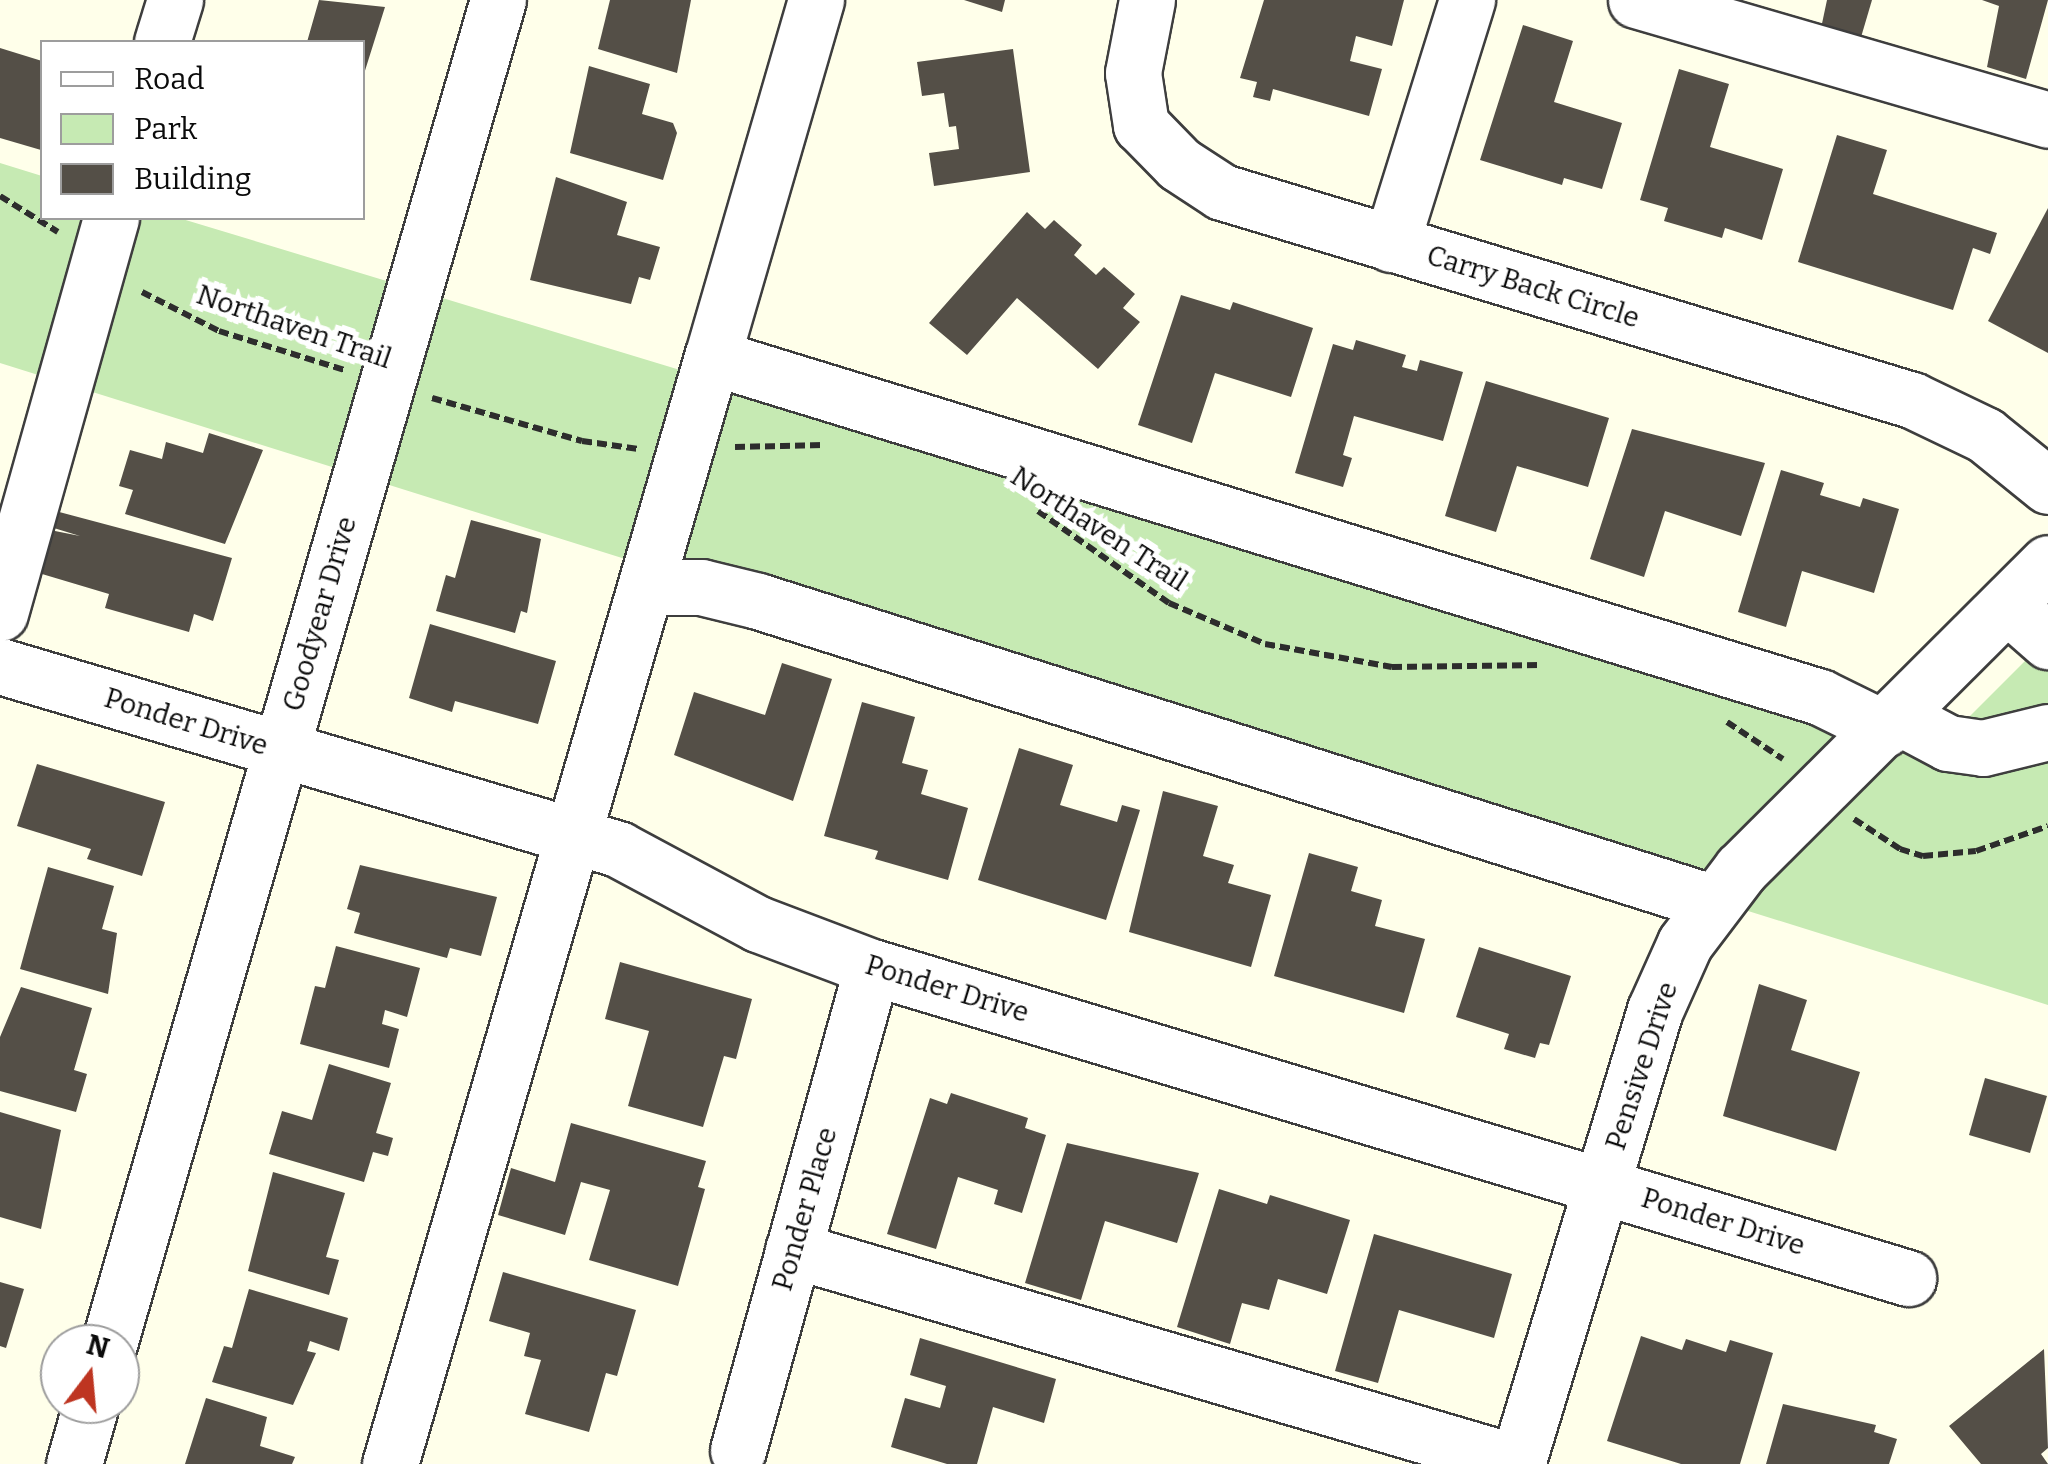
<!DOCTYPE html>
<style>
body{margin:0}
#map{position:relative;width:2048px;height:1464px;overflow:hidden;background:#ffffea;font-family:Bitter,serif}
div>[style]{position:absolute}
.green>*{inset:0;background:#c6eab3}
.building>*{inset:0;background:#544f47}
.path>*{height:6px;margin-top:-3px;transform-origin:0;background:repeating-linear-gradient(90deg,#2d2d2d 0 10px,transparent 0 15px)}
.roads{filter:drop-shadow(2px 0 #3e3e3e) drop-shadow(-2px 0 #3e3e3e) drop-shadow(0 2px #3e3e3e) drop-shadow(0 -2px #3e3e3e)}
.minor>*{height:55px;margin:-27.5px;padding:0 27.5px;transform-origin:27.5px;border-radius:27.5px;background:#fff}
span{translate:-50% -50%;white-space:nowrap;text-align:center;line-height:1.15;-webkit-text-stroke:10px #fff;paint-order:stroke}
.street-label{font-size:28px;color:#0b0b0b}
.legend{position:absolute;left:40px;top:40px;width:325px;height:180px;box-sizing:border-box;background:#fff;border:2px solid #9d9d9d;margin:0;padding:12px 18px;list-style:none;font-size:30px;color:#0b0b0b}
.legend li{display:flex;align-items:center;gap:20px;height:50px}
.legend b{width:50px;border:2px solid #9d9d9d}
.north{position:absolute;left:40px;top:1324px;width:100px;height:100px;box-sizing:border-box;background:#fff;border:2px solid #9d9d9d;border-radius:50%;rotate:16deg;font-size:28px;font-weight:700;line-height:40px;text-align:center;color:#0b0b0b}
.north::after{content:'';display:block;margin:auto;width:35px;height:45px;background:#be3521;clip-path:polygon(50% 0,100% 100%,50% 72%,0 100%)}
</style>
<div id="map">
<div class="green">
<div style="clip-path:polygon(0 163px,42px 176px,42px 218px,179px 218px,1935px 751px,2048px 638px,2048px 1005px,0 363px)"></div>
</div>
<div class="building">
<div style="clip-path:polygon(319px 0,385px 7px,363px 77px,362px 42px,307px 42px)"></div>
<div style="clip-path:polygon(610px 0,691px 0,677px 73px,598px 49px)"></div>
<div style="clip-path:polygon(964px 0,1005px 0,1002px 12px)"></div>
<div style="clip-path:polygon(1264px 0,1404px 0,1392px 46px,1356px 36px,1350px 61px,1382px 69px,1369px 116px,1273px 89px,1270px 101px,1253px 97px,1257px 82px,1240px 78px)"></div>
<div style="clip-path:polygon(1827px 0,1872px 0,1859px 44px,1820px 33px)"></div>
<div style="clip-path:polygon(1982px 0,2048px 0,2026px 79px,1987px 67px,1999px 6px)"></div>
<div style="clip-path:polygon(1523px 25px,1573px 41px,1554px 102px,1622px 123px,1602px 189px,1564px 178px,1562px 185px,1480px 160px)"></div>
<div style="clip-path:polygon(0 48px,42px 61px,41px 150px,0 138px)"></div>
<div style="clip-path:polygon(1013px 49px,1030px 172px,934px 186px,929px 153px,959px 149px,956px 126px,949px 127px,944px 93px,922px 96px,917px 62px)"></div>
<div style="clip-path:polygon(589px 66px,650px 84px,642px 114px,673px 123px,677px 133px,663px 180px,570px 153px)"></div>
<div style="clip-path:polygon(1679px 69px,1729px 84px,1710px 147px,1783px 169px,1762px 240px,1725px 228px,1722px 238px,1664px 221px,1668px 208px,1640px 200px)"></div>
<div style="clip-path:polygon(1837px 135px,1887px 150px,1873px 194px,1997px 233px,1990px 254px,1973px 248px,1953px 310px,1798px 262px)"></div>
<div style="clip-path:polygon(556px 177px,627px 202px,617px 235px,660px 247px,650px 280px,639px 277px,631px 304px,530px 280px)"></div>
<div style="clip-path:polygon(2048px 208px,2048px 353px,1988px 321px)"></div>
<div style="clip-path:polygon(1027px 212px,1045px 229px,1054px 220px,1082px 245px,1074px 255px,1096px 275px,1104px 267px,1135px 294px,1123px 308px,1140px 322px,1098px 369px,1017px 298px,967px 355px,929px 323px)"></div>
<div style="clip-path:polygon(1181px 295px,1230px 310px,1233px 302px,1313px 328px,1291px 397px,1215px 373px,1192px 443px,1138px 425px)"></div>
<div style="clip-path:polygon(1356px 340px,1406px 355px,1402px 367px,1417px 371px,1420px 360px,1463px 372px,1443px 441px,1354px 416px,1343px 455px,1352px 458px,1343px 487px,1295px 473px,1333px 344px,1353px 350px)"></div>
<div style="clip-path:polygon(1486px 381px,1609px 418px,1588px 487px,1517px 466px,1496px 532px,1445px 516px)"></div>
<div style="clip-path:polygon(1632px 429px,1765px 463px,1741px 536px,1665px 511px,1644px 577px,1590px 559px)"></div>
<div style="clip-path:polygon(209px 433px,263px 450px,225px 544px,125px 514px,133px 490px,119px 486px,130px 450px,162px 459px,166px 442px,203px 453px)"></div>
<div style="clip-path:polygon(1781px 470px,1824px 483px,1820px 495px,1860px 507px,1863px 498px,1899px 509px,1874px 593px,1802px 571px,1786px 627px,1738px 612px)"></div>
<div style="clip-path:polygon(48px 509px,232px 558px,213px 621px,194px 614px,189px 632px,105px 608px,109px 594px,32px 571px,45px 529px,80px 536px,44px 525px)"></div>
<div style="clip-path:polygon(471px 520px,541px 539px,527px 613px,521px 611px,515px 633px,436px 611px,446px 575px,455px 578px)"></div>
<div style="clip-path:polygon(430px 624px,556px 661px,538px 724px,455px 701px,452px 712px,409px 698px)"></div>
<div style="clip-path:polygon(782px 663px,832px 679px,793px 801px,674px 755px,694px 692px,765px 715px)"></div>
<div style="clip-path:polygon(862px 702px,915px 717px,902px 763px,928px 770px,921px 794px,968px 808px,948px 880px,875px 859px,878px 851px,824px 836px)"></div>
<div style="clip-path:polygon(1019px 748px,1073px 765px,1060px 805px,1117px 822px,1122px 805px,1140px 810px,1106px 920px,978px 880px)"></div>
<div style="clip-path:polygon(37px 764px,165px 802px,142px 876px,87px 859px,91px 849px,17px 826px)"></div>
<div style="clip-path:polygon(1163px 791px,1218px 806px,1203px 856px,1234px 865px,1228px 883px,1271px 895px,1251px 967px,1129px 932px)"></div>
<div style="clip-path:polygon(1309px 853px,1358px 867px,1351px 891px,1382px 900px,1375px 926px,1425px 939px,1404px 1013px,1274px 976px)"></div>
<div style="clip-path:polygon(360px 865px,497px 897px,481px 956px,450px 948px,447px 958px,354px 933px,360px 913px,347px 909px)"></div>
<div style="clip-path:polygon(48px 867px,114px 886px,102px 929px,117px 933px,108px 994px,20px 969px)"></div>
<div style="clip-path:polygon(336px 946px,420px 968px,407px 1017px,385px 1010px,382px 1024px,399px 1029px,389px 1068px,300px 1044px,315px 986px,325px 988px)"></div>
<div style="clip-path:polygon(1479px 947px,1571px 976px,1549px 1045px,1540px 1043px,1535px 1058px,1504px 1049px,1509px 1034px,1456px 1017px)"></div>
<div style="clip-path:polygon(620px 962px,752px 999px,736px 1059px,724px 1056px,703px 1127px,628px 1106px,649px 1031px,605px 1019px)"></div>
<div style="clip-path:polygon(1759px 984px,1807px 1000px,1791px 1050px,1860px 1072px,1836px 1151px,1723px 1116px)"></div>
<div style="clip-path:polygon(21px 987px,92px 1008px,74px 1070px,87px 1074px,76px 1112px,0 1091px,0 1037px)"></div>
<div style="clip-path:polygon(329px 1064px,391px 1083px,376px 1133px,393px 1138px,388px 1156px,373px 1152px,364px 1182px,269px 1154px,282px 1111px,312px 1120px)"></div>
<div style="clip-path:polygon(1985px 1078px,2047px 1096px,2030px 1153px,1969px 1135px)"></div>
<div style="clip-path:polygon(951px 1093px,1028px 1118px,1025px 1128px,1046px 1135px,1022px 1213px,994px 1204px,998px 1190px,958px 1177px,936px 1249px,887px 1234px,930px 1098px,947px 1104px)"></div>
<div style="clip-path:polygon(0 1112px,61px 1130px,41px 1229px,0 1217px)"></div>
<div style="clip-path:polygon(571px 1123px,706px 1161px,698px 1187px,705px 1189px,678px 1286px,589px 1260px,610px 1190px,581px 1182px,565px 1235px,498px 1215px,511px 1168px,555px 1182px)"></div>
<div style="clip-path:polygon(1067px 1143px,1199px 1173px,1177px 1243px,1105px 1221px,1081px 1300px,1025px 1283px)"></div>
<div style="clip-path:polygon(273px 1172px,345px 1193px,326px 1257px,339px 1260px,329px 1295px,248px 1271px)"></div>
<div style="clip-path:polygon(1219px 1189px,1267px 1204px,1270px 1195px,1350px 1220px,1327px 1294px,1278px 1279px,1269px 1310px,1242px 1303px,1230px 1344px,1177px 1327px)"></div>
<div style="clip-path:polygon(1374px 1234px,1512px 1274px,1494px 1338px,1399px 1310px,1378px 1383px,1335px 1371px)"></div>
<div style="clip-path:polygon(503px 1272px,636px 1310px,617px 1376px,606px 1373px,589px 1432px,525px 1414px,541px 1360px,524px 1356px,530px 1333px,489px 1321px)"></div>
<div style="clip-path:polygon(0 1282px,24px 1289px,6px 1348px,0 1346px)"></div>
<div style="clip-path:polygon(249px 1289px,348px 1318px,339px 1351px,310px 1341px,307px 1351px,316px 1353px,293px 1405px,212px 1382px,224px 1346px,232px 1348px)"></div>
<div style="clip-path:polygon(1641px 1336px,1682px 1350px,1686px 1339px,1726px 1352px,1730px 1340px,1773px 1353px,1740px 1464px,1681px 1464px,1607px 1441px)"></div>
<div style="clip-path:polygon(920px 1338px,1056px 1379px,1044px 1423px,993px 1407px,977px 1464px,947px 1464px,891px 1447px,905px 1398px,940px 1408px,946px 1386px,910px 1375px)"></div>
<div style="clip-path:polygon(2044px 1349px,2048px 1448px,2041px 1454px,2048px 1464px,1981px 1464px,1949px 1426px)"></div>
<div style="clip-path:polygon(206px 1398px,267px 1417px,260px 1446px,295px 1457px,292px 1464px,185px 1464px)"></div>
<div style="clip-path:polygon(1783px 1404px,1876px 1425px,1874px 1432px,1897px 1439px,1889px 1464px,1766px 1464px)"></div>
</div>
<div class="path">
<div style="left:0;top:196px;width:68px;rotate:31.8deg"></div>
<div style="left:142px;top:292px;width:86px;rotate:26.9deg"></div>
<div style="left:219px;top:331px;width:131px;rotate:17.3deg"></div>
<div style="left:432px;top:398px;width:156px;rotate:16deg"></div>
<div style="left:582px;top:441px;width:57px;rotate:8.1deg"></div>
<div style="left:735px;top:447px;width:88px;rotate:-1.3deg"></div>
<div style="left:1038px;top:511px;width:160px;rotate:35.1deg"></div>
<div style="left:1169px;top:603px;width:104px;rotate:23.1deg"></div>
<div style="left:1265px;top:644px;width:129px;rotate:10.3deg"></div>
<div style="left:1392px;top:667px;width:148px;rotate:-0.8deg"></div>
<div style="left:1727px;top:722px;width:67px;rotate:33.5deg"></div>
<div style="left:1854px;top:819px;width:55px;rotate:33.1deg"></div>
<div style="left:1900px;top:849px;width:24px;rotate:17deg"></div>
<div style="left:1923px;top:856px;width:53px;rotate:-5.4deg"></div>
<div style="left:1976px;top:851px;width:76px;rotate:-19.1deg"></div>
</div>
<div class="roads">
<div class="minor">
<div style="left:816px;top:0;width:372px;rotate:106.2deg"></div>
<div style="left:712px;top:357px;width:1159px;rotate:17.06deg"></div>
<div style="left:1820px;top:697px;width:72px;rotate:26.2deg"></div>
<div style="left:1147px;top:0;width:74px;rotate:100.9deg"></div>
<div style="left:1133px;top:73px;width:53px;rotate:81.3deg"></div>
<div style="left:1141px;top:125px;width:54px;rotate:45.7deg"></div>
<div style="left:1179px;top:164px;width:51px;rotate:33.1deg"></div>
<div style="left:1222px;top:192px;width:721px;rotate:16.78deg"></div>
<div style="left:1912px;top:400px;width:81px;rotate:25.6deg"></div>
<div style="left:1985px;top:435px;width:81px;rotate:39deg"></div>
<div style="left:1636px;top:0;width:429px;rotate:16.2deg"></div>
<div style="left:162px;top:42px;width:44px;rotate:-72.8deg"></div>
<div style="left:1391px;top:244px;width:256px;rotate:-72.7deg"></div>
<div style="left:646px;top:587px;width:55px"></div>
<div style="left:701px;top:587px;width:59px;rotate:13.8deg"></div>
<div style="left:758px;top:601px;width:999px;rotate:17.53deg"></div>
<div style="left:2007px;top:605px;width:55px;rotate:41.3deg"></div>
<div style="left:0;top:613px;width:410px;rotate:-74.3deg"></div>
<div style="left:0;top:666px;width:645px;rotate:16.49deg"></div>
<div style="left:618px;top:849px;width:159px;rotate:28.2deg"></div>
<div style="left:758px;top:924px;width:122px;rotate:20.7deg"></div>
<div style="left:872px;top:967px;width:1082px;rotate:16.71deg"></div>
<div style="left:1899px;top:717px;width:55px;rotate:28deg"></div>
<div style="left:1948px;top:743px;width:35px;rotate:8deg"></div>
<div style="left:1983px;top:748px;width:67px;rotate:-13.8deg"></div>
<div style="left:793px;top:1250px;width:756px;rotate:16.37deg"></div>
<div style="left:109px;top:1344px;width:1399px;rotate:-73.86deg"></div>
<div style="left:738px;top:1450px;width:501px;rotate:-74.49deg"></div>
<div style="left:74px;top:1464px;width:62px;rotate:-74.2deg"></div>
<div style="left:390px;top:1464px;width:1153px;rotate:-73.78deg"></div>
<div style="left:1517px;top:1464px;width:475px;rotate:-73.1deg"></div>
<div style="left:1655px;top:1010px;width:73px;rotate:-65.9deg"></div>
<div style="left:1685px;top:943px;width:93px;rotate:-52.9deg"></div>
<div style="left:1741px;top:869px;width:433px;rotate:-44.9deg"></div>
</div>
</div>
<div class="street-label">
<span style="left:1533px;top:287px;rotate:17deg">Carry Back Circle</span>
<span style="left:294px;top:327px;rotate:19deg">Northaven Trail</span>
<span style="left:1099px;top:529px;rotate:33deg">Northaven Trail</span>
<span style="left:320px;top:614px;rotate:-74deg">Goodyear Drive</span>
<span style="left:186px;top:722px;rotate:17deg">Ponder Drive</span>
<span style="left:947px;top:989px;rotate:17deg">Ponder Drive</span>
<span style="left:1642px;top:1066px;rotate:-72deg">Pensive Drive</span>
<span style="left:805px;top:1209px;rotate:-74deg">Ponder Place</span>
<span style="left:1723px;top:1222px;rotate:17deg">Ponder Drive</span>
</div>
<ul class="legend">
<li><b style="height:12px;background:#fff"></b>Road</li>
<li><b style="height:28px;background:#c6eab3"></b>Park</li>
<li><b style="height:28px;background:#544f47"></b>Building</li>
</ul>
<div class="north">N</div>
</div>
